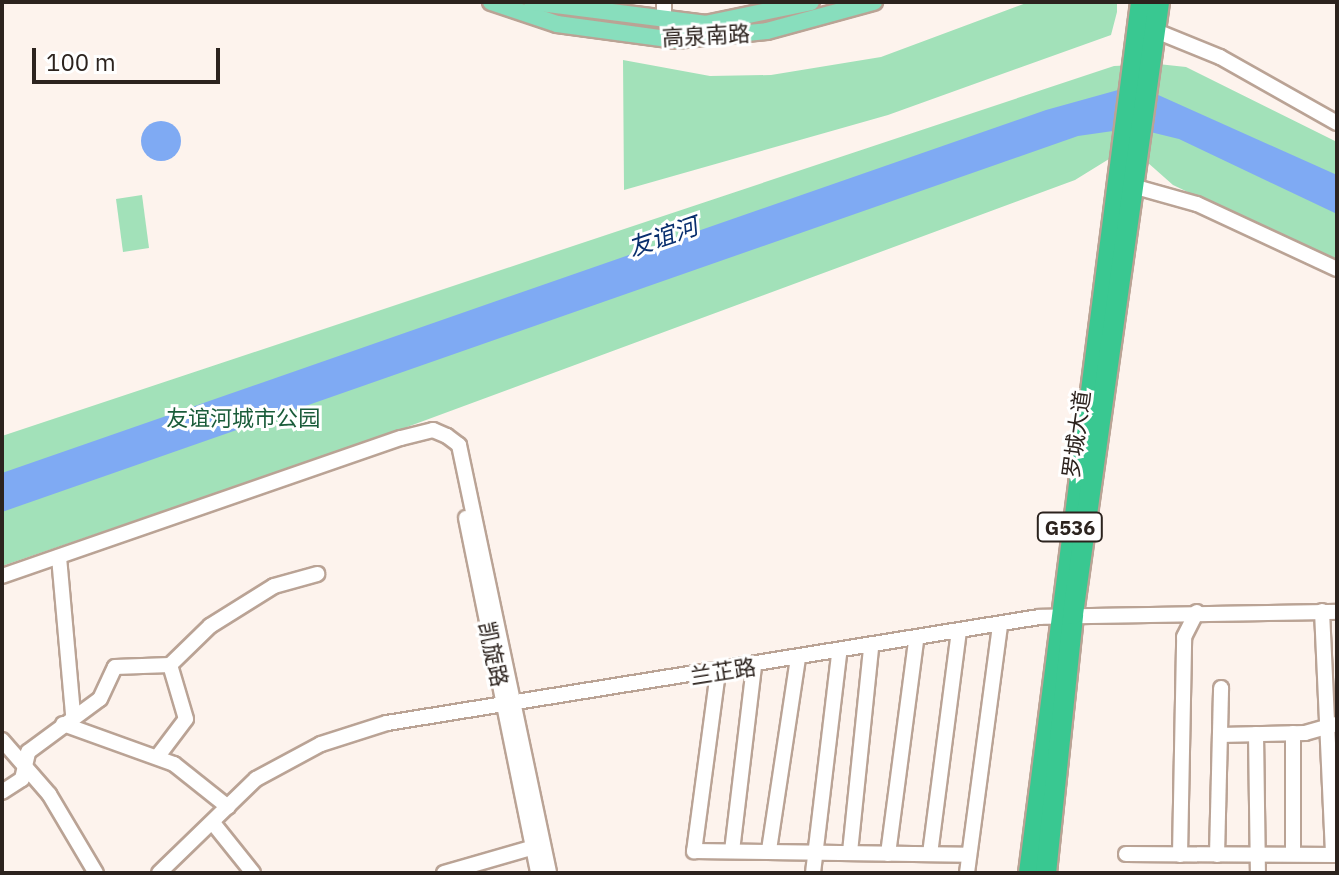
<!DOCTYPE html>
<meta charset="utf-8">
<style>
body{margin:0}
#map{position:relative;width:1339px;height:875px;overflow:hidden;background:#fdf3ed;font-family:"IBM Plex Sans","Noto Sans SC",sans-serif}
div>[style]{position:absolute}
.green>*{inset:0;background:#a2e1b9}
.water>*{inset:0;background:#7faaf3}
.round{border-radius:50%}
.roads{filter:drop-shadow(2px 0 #baa395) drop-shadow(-2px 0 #baa395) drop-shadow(0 2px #baa395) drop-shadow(0 -2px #baa395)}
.minor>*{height:14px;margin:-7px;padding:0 7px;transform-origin:7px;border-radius:7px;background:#fff}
.major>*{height:16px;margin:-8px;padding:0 8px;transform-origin:8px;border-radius:8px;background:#88debd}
.highway>*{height:20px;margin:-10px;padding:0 10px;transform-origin:10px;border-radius:10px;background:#39c891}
span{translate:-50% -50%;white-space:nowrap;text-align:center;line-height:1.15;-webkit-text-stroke:6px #fff;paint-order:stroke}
.shield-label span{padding:2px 6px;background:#fff;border:2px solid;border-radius:6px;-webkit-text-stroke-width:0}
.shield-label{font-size:20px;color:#2c231e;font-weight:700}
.street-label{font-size:22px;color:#2c231e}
.park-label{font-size:22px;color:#1a5c3a}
.water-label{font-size:24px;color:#092f6e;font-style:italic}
.frame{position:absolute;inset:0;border:4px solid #2c231e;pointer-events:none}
.scale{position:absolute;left:32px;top:48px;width:188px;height:36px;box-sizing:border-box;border:4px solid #2c231e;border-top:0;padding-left:10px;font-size:24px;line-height:28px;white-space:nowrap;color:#2c231e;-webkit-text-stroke:6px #fff;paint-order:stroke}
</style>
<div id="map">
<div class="green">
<div style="clip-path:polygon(1029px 2px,1117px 2px,1117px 12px,1111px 35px,888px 115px,624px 190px,623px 60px,710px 76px,771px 75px,881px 57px)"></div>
<div style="clip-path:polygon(1158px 64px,1186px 67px,1337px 142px,1337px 263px,1173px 185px,1147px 162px,1109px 159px,1075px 180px,380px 437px,2px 566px,2px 436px,1114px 66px)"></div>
<div style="clip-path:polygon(142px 195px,149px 248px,123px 252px,116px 199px)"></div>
</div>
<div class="water">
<div style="clip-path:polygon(1136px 85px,1337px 175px,1337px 214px,1179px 139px,1134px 128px,1078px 136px,2px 512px,2px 473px,1046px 110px)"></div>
<div class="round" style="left:141px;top:121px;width:40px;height:40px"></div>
</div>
<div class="roads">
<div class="minor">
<div style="left:664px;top:21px;width:19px;rotate:-90deg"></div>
<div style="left:1156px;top:31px;width:69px;rotate:22.1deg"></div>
<div style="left:1220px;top:57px;width:134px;rotate:29.4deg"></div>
<div style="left:1136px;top:187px;width:63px;rotate:15.6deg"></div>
<div style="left:1197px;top:204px;width:154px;rotate:24.9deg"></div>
<div style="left:466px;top:518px;width:362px;rotate:78.5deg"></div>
<div style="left:59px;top:557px;width:158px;rotate:84.9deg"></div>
<div style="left:2px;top:576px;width:422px;rotate:-19.1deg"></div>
<div style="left:401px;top:438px;width:33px;rotate:-14deg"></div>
<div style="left:433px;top:430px;width:15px;rotate:23deg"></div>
<div style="left:447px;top:436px;width:15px;rotate:37deg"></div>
<div style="left:459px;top:445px;width:437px;rotate:78.1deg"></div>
<div style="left:1322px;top:611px;width:244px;rotate:87.4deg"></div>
<div style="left:718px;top:672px;width:181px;rotate:97.6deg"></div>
<div style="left:694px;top:851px;width:274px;rotate:0.8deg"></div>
<div style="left:63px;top:724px;width:118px;rotate:19.8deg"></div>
<div style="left:174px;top:764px;width:69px;rotate:38.5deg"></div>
<div style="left:1293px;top:733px;width:121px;rotate:90deg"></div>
<div style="left:1256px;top:734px;width:139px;rotate:89.2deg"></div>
<div style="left:1220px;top:735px;width:85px;rotate:-1.3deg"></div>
<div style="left:1305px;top:733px;width:33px;rotate:-16deg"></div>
<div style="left:2px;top:740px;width:72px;rotate:49deg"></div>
<div style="left:49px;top:794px;width:92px;rotate:59.3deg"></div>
<div style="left:158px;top:756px;width:46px;rotate:-52.9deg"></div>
<div style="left:186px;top:719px;width:56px;rotate:-106.5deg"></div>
<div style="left:2px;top:792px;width:24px;rotate:-33deg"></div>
<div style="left:22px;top:779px;width:28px;rotate:-77deg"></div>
<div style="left:28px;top:752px;width:89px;rotate:-36.4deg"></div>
<div style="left:100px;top:699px;width:35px;rotate:-65deg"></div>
<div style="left:115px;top:667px;width:55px;rotate:-2.1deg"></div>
<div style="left:170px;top:665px;width:56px;rotate:-44.3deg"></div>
<div style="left:210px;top:626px;width:75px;rotate:-32deg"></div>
<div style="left:274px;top:586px;width:45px;rotate:-15.6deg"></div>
<div style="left:213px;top:823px;width:64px;rotate:51.3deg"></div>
<div style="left:769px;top:850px;width:193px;rotate:-81.4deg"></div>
<div style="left:732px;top:851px;width:186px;rotate:-83.2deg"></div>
<div style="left:850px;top:852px;width:205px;rotate:-84.1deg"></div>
<div style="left:888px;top:854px;width:216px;rotate:-82.5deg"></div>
<div style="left:930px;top:854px;width:224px;rotate:-82.6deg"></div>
<div style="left:1126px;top:854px;width:211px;rotate:0.3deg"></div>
<div style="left:1180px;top:855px;width:218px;rotate:-88.9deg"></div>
<div style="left:1184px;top:637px;width:28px;rotate:-63deg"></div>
<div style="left:1217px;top:855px;width:167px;rotate:-88.6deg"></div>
<div style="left:159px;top:873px;width:135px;rotate:-44.1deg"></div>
<div style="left:256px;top:779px;width:74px;rotate:-28.3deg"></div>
<div style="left:321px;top:744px;width:69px;rotate:-17.7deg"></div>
<div style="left:387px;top:723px;width:661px;rotate:-9.23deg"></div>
<div style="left:1039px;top:617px;width:298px;rotate:-1deg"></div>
<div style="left:444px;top:873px;width:94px;rotate:-16.1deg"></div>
<div style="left:813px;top:873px;width:221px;rotate:-83.2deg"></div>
<div style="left:967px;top:873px;width:250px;rotate:-82.4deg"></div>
</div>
<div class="major">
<div style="left:491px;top:2px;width:70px;rotate:18.4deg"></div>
<div style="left:557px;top:24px;width:120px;rotate:7.7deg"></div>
<div style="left:676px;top:40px;width:91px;rotate:-5.6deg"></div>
<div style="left:767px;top:31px;width:111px;rotate:-15.2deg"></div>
<div style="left:532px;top:2px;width:174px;rotate:7.2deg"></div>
<div style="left:705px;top:24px;width:108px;rotate:-11.7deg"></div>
</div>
<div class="highway">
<div style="left:1029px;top:873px;width:878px;rotate:-82.67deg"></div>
<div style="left:1046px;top:873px;width:260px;rotate:-84deg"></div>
<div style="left:1073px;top:614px;width:618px;rotate:-82deg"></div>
</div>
</div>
<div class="shield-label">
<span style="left:1070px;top:527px">G536</span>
</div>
<div class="street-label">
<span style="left:706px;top:35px;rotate:-3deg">高泉南路</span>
<span style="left:1076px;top:434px;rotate:-82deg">罗城大道</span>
<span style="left:494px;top:654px;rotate:78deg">凯旋路</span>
<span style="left:723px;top:671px;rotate:-9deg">兰芷路</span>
</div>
<div class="park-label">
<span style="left:243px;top:418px">友谊河城市公园</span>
</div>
<div class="water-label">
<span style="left:663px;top:237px;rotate:-19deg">友谊河</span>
</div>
<div class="frame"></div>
<div class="scale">100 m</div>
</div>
